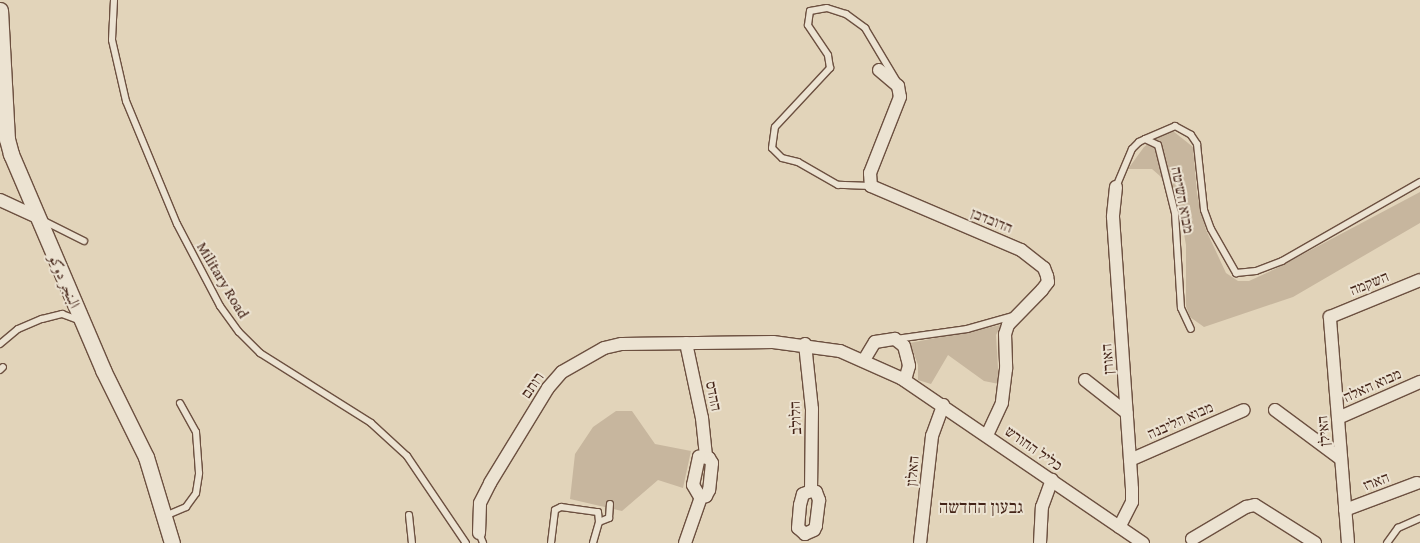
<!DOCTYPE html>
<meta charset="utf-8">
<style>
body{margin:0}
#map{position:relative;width:1420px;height:543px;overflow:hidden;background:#e2d4ba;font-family:"Gentium Book Plus",Amiri,"Frank Ruhl Libre",serif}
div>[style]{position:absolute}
.green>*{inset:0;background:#c7b69e}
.roads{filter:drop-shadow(1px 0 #6c5040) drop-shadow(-1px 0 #6c5040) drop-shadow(0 1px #6c5040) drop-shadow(0 -1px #6c5040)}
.service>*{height:6px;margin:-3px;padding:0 3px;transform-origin:3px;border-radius:3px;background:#ece3d2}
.minor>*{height:12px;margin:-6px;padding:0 6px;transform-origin:6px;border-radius:6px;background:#ece3d2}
.tertiary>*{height:15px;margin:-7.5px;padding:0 7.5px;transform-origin:7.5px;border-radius:7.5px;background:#ece3d2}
span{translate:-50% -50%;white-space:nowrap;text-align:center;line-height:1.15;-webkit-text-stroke:4px #ece3d2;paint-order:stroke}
.street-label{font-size:15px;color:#442418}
.quarter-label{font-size:18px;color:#442418}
</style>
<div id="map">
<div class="green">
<div style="clip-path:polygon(1173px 131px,1193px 147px,1197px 194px,1206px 230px,1226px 273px,1238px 281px,1249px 281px,1275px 269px,1420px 192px,1420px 223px,1293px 297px,1204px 327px,1190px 317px,1186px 306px,1186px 245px,1180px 212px,1160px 176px,1152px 169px,1128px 169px,1144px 147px,1164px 132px)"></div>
<div style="clip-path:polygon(1001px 325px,996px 335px,999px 384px,984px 381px,948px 355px,931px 384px,918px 380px,918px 365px,910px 343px)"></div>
<div style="clip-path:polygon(616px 411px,632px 411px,655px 444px,691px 451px,683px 488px,658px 480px,622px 511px,570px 499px,575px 454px,593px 427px)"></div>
</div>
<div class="roads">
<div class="service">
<div style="left:114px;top:0;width:40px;rotate:92.9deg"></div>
<div style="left:112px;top:40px;width:63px;rotate:77.1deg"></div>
<div style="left:126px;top:101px;width:133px;rotate:67.5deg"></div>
<div style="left:177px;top:224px;width:93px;rotate:62.3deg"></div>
<div style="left:220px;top:306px;width:32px;rotate:54deg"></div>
<div style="left:239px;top:332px;width:30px;rotate:45deg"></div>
<div style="left:260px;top:353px;width:131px;rotate:32.2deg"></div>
<div style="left:371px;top:423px;width:49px;rotate:42.5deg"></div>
<div style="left:407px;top:456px;width:105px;rotate:55.9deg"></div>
<div style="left:1145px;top:139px;width:33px;rotate:-23deg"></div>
<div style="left:1175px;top:126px;width:18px;rotate:29deg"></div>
<div style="left:1191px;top:135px;width:11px;rotate:56deg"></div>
<div style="left:1197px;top:144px;width:66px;rotate:83.9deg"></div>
<div style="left:1204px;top:210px;width:20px;rotate:70deg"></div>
<div style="left:1211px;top:229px;width:51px;rotate:60.4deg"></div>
<div style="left:1236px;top:273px;width:20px;rotate:-6deg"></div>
<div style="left:1256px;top:271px;width:28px;rotate:-21deg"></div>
<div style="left:1282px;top:261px;width:159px;rotate:-29.8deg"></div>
<div style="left:871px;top:186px;width:33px;rotate:-178deg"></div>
<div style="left:838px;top:185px;width:46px;rotate:-150.1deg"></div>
<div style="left:798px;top:162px;width:16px;rotate:-166deg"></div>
<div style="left:782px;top:158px;width:14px;rotate:-135deg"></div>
<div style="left:772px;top:148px;width:21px;rotate:-82deg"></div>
<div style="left:775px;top:127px;width:81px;rotate:-47deg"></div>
<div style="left:830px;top:68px;width:13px;rotate:-99deg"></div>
<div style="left:828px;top:55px;width:36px;rotate:-124deg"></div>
<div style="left:808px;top:25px;width:14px;rotate:-82deg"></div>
<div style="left:810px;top:11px;width:17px;rotate:-10deg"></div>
<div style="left:827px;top:8px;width:20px;rotate:18deg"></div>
<div style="left:846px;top:14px;width:24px;rotate:36deg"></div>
<div style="left:865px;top:28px;width:61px;rotate:59.2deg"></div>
<div style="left:1116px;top:187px;width:41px;rotate:-67.2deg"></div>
<div style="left:1132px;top:149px;width:10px;rotate:-45deg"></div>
<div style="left:1139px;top:142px;width:7px;rotate:-27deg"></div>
<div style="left:1145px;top:139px;width:14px;rotate:25deg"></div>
<div style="left:1158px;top:145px;width:70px;rotate:76deg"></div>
<div style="left:1175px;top:213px;width:95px;rotate:86.4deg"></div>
<div style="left:1181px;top:308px;width:23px;rotate:65deg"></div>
<div style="left:42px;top:220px;width:47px;rotate:26.6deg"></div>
<div style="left:896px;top:339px;width:72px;rotate:-8deg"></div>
<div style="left:967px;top:329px;width:48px;rotate:-15.8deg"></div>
<div style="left:0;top:344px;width:23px;rotate:-40deg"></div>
<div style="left:18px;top:329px;width:26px;rotate:-23deg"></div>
<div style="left:42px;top:319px;width:21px;rotate:-14deg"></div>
<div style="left:62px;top:314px;width:20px;rotate:20deg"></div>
<div style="left:0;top:370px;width:4px;rotate:-45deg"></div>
<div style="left:409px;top:515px;width:28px;rotate:84deg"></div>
<div style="left:165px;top:516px;width:23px;rotate:-23deg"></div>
<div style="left:186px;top:507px;width:17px;rotate:-54deg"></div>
<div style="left:196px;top:493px;width:20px;rotate:-81deg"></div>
<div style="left:199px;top:473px;width:41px;rotate:-94.2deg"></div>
<div style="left:196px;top:432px;width:33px;rotate:-119deg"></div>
<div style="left:599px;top:522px;width:11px;rotate:-22deg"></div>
<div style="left:609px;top:518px;width:14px;rotate:-86deg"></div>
<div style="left:479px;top:533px;width:11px;rotate:68deg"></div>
<div style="left:551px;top:543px;width:33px;rotate:-83deg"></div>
<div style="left:555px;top:510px;width:7px;rotate:-27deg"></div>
<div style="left:561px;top:507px;width:37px;rotate:8deg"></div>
<div style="left:598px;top:512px;width:10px;rotate:84deg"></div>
<div style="left:599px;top:522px;width:22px;rotate:106deg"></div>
<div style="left:1387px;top:543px;width:19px;rotate:-54deg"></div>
<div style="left:1398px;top:528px;width:24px;rotate:-24deg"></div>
</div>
<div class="minor">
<div style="left:879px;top:70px;width:25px;rotate:40deg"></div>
<div style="left:898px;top:86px;width:11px;rotate:80deg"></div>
<div style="left:900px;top:97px;width:82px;rotate:111.5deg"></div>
<div style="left:870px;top:173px;width:13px;rotate:86deg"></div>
<div style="left:871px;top:186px;width:163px;rotate:23.1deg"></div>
<div style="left:1021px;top:250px;width:29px;rotate:38deg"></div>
<div style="left:1044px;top:268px;width:9px;rotate:69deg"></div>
<div style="left:1047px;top:276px;width:6px;rotate:81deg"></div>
<div style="left:1048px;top:282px;width:10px;rotate:127deg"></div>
<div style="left:1042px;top:290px;width:49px;rotate:134.2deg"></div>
<div style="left:1008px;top:325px;width:9px;rotate:108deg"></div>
<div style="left:1005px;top:334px;width:35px;rotate:88deg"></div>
<div style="left:1006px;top:369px;width:34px;rotate:97deg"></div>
<div style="left:1002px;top:403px;width:35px;rotate:115deg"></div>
<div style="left:1116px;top:187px;width:30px;rotate:96deg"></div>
<div style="left:1113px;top:217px;width:273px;rotate:86deg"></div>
<div style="left:1132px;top:489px;width:13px;rotate:90deg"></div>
<div style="left:1132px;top:502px;width:28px;rotate:117deg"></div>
<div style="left:0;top:200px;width:41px;rotate:24.7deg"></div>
<div style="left:686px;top:343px;width:77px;rotate:78deg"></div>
<div style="left:702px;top:418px;width:39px;rotate:84deg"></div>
<div style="left:805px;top:344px;width:65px;rotate:83.9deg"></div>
<div style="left:812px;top:409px;width:82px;rotate:90.7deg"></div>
<div style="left:864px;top:360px;width:21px;rotate:-59deg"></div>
<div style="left:875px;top:342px;width:20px;rotate:-9deg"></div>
<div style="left:895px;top:339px;width:11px;rotate:38deg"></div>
<div style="left:904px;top:346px;width:11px;rotate:75deg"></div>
<div style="left:907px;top:357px;width:9px;rotate:77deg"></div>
<div style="left:909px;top:366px;width:15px;rotate:106deg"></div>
<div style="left:1085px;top:380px;width:53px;rotate:38.2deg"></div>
<div style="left:1275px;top:410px;width:82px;rotate:36.6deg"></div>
<div style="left:1338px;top:418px;width:90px;rotate:-23.7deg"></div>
<div style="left:699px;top:457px;width:10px;rotate:6deg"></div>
<div style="left:709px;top:458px;width:6px;rotate:59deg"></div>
<div style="left:712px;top:463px;width:27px;rotate:96deg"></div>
<div style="left:709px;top:490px;width:7px;rotate:117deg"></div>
<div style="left:706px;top:496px;width:6px;rotate:171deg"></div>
<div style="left:700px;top:497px;width:14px;rotate:-120deg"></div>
<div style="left:693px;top:485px;width:29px;rotate:-78deg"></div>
<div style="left:1130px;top:460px;width:124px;rotate:-23.7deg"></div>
<div style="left:811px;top:491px;width:5px;rotate:11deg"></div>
<div style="left:816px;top:492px;width:9px;rotate:69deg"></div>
<div style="left:819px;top:500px;width:26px;rotate:97deg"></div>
<div style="left:816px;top:526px;width:4px;rotate:117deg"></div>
<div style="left:814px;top:530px;width:10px;rotate:156deg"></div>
<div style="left:805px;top:534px;width:9px;rotate:-139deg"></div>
<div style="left:798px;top:528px;width:23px;rotate:-85deg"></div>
<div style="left:800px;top:505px;width:11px;rotate:-75deg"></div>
<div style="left:803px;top:494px;width:9px;rotate:-21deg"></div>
<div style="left:1345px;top:510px;width:77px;rotate:-20.6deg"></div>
<div style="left:479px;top:533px;width:30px;rotate:-88deg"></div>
<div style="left:480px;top:503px;width:22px;rotate:-63deg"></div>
<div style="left:490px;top:483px;width:111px;rotate:-58.6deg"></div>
<div style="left:548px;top:388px;width:21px;rotate:-49deg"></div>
<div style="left:562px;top:372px;width:48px;rotate:-29.7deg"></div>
<div style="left:604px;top:348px;width:18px;rotate:-13deg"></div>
<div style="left:622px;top:344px;width:151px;rotate:-0.8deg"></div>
<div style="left:773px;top:342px;width:68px;rotate:7.7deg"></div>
<div style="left:840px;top:351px;width:67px;rotate:23.9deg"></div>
<div style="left:901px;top:378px;width:293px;rotate:34.3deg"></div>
<div style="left:1192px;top:539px;width:63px;rotate:-30.7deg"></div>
<div style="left:1246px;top:507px;width:9px;rotate:-13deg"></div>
<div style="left:1255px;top:505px;width:71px;rotate:32.3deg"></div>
<div style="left:685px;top:543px;width:49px;rotate:-70.8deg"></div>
<div style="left:920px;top:543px;width:108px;rotate:-83.6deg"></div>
<div style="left:932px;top:436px;width:33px;rotate:-70deg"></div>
<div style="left:1040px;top:543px;width:36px;rotate:-87deg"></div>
<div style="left:1042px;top:507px;width:29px;rotate:-70deg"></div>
<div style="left:1348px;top:543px;width:227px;rotate:-94.6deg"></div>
<div style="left:1330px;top:317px;width:97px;rotate:-22.3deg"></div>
</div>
<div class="tertiary">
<div style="left:0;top:10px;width:129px;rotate:86.9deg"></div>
<div style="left:7px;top:139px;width:16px;rotate:75deg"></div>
<div style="left:11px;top:154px;width:235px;rotate:66.9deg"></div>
<div style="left:103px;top:370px;width:97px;rotate:63.7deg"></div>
<div style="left:146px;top:457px;width:90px;rotate:73.2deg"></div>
</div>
</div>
<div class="street-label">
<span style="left:1183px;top:200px;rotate:79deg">מבוא השיטה</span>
<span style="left:992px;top:220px;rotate:22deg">הדובדבן</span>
<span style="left:223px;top:280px;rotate:59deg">Military Road</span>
<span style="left:65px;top:281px;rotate:67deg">البنجر دوكو</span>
<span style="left:1369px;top:283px;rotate:-22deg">השקמה</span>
<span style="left:1107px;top:359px;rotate:-94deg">האורן</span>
<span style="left:532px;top:385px;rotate:-55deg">רותם</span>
<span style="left:1372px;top:385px;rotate:-24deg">מבוא האלה</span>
<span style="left:714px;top:396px;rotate:78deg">ההדס</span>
<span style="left:795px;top:418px;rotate:-93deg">הלולב</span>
<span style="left:1180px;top:420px;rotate:-24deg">מבוא הליבנה</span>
<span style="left:1323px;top:431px;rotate:-95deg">האילן</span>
<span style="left:1034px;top:448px;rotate:35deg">כליל החורש</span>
<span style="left:912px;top:471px;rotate:-84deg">האלון</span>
<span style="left:1376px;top:481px;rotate:-21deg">הארז</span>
</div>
<div class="quarter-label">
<span style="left:981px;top:507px">גבעון החדשה</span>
</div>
</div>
